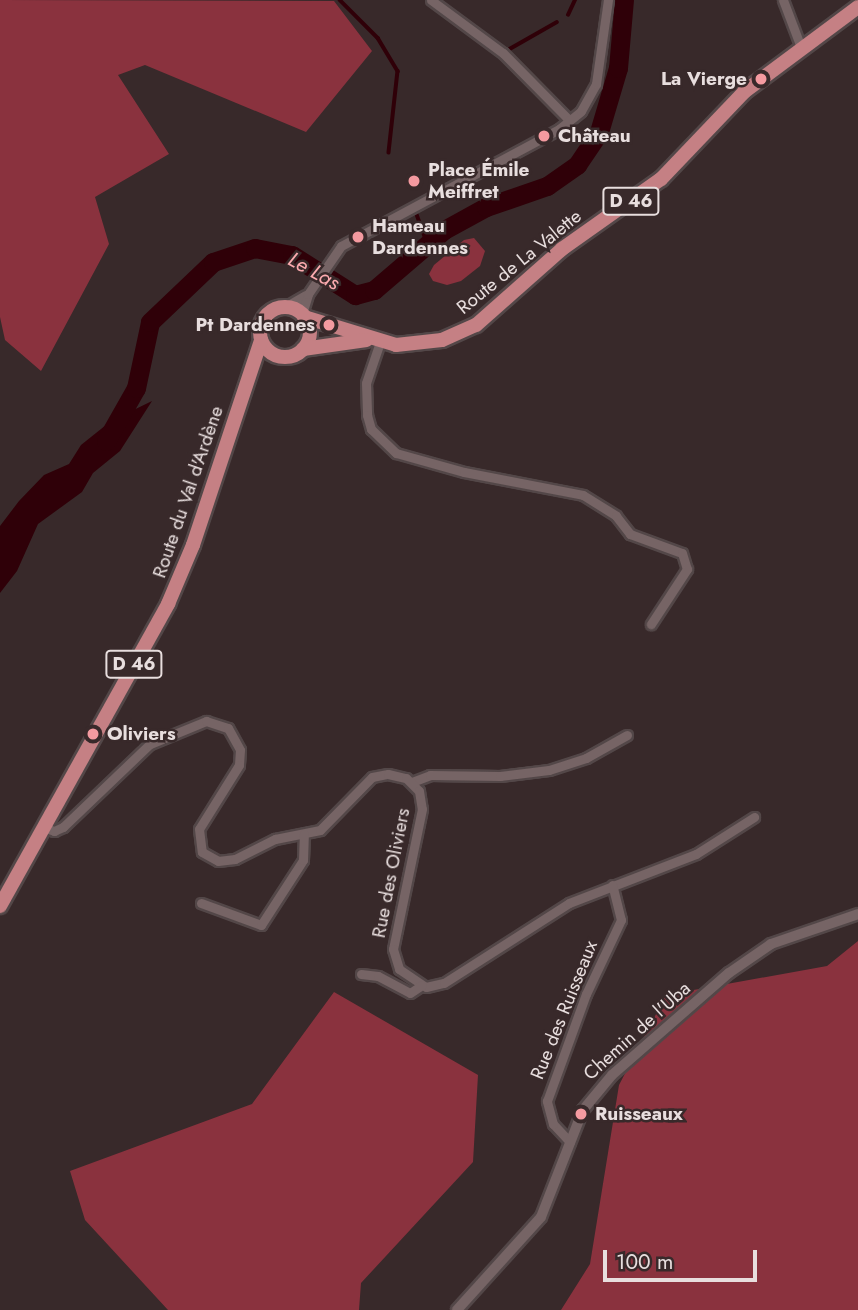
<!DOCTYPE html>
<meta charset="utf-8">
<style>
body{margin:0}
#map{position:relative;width:858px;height:1310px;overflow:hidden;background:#38292a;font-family:Jost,sans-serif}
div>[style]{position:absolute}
.green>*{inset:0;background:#8a323e}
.water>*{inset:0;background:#2f0008}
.stream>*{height:3.5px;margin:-1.75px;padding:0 1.75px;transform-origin:1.75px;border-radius:1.75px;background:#2f0008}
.river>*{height:19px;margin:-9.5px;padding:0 9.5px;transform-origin:9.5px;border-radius:9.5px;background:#2f0008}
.roads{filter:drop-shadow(2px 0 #534748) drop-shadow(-2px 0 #534748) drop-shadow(0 2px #534748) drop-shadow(0 -2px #534748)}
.minor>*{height:9px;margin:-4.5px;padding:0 4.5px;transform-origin:4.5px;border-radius:4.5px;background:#766465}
.tertiary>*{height:10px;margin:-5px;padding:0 5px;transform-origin:5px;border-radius:5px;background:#766465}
.primary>*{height:14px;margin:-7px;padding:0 7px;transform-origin:7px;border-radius:7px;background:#c58084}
.primary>.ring{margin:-7px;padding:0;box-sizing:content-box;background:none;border:14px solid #c58084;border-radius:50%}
.dots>*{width:19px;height:19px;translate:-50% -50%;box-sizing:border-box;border:4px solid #38292a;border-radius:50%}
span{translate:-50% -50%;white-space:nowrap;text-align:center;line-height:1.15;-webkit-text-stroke:5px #38292a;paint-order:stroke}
.shield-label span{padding:2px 5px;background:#38292a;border:2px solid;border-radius:5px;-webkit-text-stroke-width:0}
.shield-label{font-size:18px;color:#e8dede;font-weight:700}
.poi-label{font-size:19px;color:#e8dede;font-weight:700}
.right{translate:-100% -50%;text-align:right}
.left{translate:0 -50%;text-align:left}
.street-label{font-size:19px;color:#e8dede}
.water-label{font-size:21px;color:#fcabaf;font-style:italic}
.scale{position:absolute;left:603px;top:1250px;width:154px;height:32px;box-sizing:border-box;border:4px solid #e8dede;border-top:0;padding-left:9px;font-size:21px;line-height:24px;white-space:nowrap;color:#e8dede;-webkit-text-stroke:5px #38292a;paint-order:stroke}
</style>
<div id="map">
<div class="green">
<div style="clip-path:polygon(0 0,334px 1px,372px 51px,306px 132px,145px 65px,118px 75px,169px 154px,95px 197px,109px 244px,41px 371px,5px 340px,0 317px)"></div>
<div style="clip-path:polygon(474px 238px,485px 251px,480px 266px,461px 281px,447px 285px,433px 281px,429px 274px,434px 265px,464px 240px)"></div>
<div style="clip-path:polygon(858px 941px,858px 1310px,561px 1310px,590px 1264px,619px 1085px,666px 995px,827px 966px)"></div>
<div style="clip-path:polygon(334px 992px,478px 1075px,473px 1162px,361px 1283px,359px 1310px,168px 1310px,85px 1220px,70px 1171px,252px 1104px)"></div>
</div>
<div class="water">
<div style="clip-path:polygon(152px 401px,120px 451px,93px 473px,82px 492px,38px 524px,17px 571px,0 593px,0 526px,19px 501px,44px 475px,69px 464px,81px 445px,111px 421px)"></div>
</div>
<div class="stream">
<div style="left:340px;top:0;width:54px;rotate:45deg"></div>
<div style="left:378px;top:38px;width:39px;rotate:59deg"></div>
<div style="left:398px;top:71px;width:82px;rotate:96.3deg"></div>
<div style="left:568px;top:15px;width:17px;rotate:-65deg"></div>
<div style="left:508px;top:50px;width:56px;rotate:-29.7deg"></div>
<div style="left:415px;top:209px;width:37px;rotate:70deg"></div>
</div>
<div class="river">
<div style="left:106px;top:441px;width:61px;rotate:-60.5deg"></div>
<div style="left:136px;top:388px;width:67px;rotate:-78deg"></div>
<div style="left:150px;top:322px;width:87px;rotate:-43.6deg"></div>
<div style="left:213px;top:262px;width:44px;rotate:-18.4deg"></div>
<div style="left:255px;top:248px;width:38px;rotate:11deg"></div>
<div style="left:292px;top:255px;width:75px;rotate:32.4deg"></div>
<div style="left:355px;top:295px;width:20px;rotate:-15deg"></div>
<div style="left:374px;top:290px;width:92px;rotate:-40.6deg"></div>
<div style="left:444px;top:230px;width:48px;rotate:-28.7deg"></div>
<div style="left:486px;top:207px;width:65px;rotate:-19deg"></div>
<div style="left:547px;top:186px;width:37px;rotate:-35deg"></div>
<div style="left:577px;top:165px;width:40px;rotate:-56deg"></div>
<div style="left:599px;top:132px;width:67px;rotate:-73.5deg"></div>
<div style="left:618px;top:68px;width:68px;rotate:-85deg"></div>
</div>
<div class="roads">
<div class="minor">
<div style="left:431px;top:0;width:89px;rotate:36.4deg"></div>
<div style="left:503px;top:53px;width:94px;rotate:45.4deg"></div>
<div style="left:783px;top:0;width:53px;rotate:69.2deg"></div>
<div style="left:285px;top:307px;width:24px;rotate:-30deg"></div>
<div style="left:302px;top:314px;width:21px;rotate:-73deg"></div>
<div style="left:308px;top:294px;width:58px;rotate:-55.5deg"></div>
<div style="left:341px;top:246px;width:247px;rotate:-28.2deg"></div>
<div style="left:559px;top:129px;width:28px;rotate:-39deg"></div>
<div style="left:581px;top:111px;width:31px;rotate:-61deg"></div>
<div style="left:596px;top:84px;width:85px;rotate:-81.9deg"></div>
<div style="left:380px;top:342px;width:43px;rotate:108.9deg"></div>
<div style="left:366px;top:383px;width:32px;rotate:88deg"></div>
<div style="left:367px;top:415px;width:15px;rotate:74deg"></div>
<div style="left:371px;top:429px;width:35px;rotate:44deg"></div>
<div style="left:396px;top:453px;width:71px;rotate:15.6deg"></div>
<div style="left:464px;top:472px;width:121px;rotate:10.9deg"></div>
<div style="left:583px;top:495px;width:39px;rotate:32deg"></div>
<div style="left:616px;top:516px;width:23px;rotate:52deg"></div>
<div style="left:630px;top:534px;width:55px;rotate:20.1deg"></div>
<div style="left:682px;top:553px;width:17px;rotate:73deg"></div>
<div style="left:687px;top:569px;width:66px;rotate:123.2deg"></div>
<div style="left:412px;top:782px;width:19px;rotate:-21deg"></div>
<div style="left:430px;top:775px;width:70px;rotate:0.8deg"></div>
<div style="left:500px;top:776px;width:49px;rotate:-7deg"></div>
<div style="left:549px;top:770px;width:39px;rotate:-18deg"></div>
<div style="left:586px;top:758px;width:47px;rotate:-29.3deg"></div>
<div style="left:43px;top:827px;width:12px;rotate:20deg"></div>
<div style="left:54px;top:831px;width:10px;rotate:-24deg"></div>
<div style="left:63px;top:827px;width:120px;rotate:-43.7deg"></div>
<div style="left:150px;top:744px;width:61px;rotate:-22.3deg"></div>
<div style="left:206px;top:721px;width:23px;rotate:18deg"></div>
<div style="left:228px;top:728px;width:25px;rotate:61deg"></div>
<div style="left:240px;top:750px;width:15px;rotate:94deg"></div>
<div style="left:239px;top:765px;width:75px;rotate:122deg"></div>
<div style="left:199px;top:829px;width:23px;rotate:83deg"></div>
<div style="left:202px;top:852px;width:18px;rotate:29deg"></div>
<div style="left:218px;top:861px;width:17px;rotate:-7deg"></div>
<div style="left:235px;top:859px;width:45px;rotate:-26.6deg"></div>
<div style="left:275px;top:839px;width:46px;rotate:-11.3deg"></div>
<div style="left:320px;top:830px;width:74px;rotate:-45.5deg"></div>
<div style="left:372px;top:777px;width:16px;rotate:-11deg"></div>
<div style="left:388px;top:774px;width:18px;rotate:13deg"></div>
<div style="left:406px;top:778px;width:18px;rotate:45deg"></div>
<div style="left:419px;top:791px;width:18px;rotate:81deg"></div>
<div style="left:422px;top:809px;width:143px;rotate:101.7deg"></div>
<div style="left:393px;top:949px;width:21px;rotate:73deg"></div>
<div style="left:399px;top:969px;width:32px;rotate:34deg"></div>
<div style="left:426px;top:987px;width:18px;rotate:-13deg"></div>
<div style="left:444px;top:983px;width:148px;rotate:-32.6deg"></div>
<div style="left:569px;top:903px;width:136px;rotate:-21.1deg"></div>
<div style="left:696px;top:854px;width:69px;rotate:-32.5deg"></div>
<div style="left:201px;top:903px;width:64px;rotate:20.1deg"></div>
<div style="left:261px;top:925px;width:77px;rotate:-57.1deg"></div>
<div style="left:303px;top:860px;width:26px;rotate:-88deg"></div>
<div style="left:361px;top:974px;width:17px;rotate:7deg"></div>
<div style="left:378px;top:976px;width:36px;rotate:28deg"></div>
<div style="left:410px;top:993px;width:14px;rotate:-34deg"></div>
<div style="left:570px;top:1142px;width:25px;rotate:-133deg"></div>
<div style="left:553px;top:1124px;width:24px;rotate:-105deg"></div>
<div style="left:547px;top:1101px;width:114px;rotate:-70deg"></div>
<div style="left:586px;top:994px;width:82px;rotate:-64.7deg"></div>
<div style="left:621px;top:920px;width:36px;rotate:-104deg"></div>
</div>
<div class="tertiary">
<div style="left:457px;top:1310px;width:125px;rotate:-47.9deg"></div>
<div style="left:541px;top:1217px;width:115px;rotate:-68.6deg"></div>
<div style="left:583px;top:1110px;width:45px;rotate:-50.4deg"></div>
<div style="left:612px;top:1075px;width:155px;rotate:-41.1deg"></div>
<div style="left:729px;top:973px;width:51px;rotate:-34.6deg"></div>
<div style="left:771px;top:944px;width:92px;rotate:-19deg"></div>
</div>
<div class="primary">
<div class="ring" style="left:260px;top:307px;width:36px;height:36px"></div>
<div style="left:304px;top:317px;width:96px;rotate:16.9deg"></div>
<div style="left:396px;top:345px;width:46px;rotate:-6.2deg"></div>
<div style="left:442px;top:340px;width:37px;rotate:-24deg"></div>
<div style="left:476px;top:325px;width:115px;rotate:-41.5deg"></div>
<div style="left:562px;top:249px;width:121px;rotate:-35.3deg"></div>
<div style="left:661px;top:179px;width:120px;rotate:-46.3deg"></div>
<div style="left:744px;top:92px;width:142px;rotate:-36.7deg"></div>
<div style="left:303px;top:349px;width:64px;rotate:-8.1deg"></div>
<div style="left:0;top:906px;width:346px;rotate:-60.9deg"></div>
<div style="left:168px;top:604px;width:64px;rotate:-67deg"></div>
<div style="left:193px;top:545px;width:216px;rotate:-71.6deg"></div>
</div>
</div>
<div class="dots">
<div style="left:761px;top:79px;background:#f49aa0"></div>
<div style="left:544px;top:136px;background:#f49aa0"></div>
<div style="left:414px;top:181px;background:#f49aa0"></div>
<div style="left:358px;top:237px;background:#f49aa0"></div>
<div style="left:329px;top:325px;background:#f49aa0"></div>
<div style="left:93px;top:734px;background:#f49aa0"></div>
<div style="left:581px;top:1114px;background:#f49aa0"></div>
</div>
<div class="shield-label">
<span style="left:631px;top:201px">D 46</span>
<span style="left:134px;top:664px">D 46</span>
</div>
<div class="poi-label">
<span class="right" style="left:747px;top:79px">La Vierge</span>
<span class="left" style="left:558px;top:136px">Château</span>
<span class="left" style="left:428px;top:181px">Place Émile<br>Meiffret</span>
<span class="left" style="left:372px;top:237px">Hameau<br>Dardennes</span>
<span class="right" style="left:315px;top:325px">Pt Dardennes</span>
<span class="left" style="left:107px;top:734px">Oliviers</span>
<span class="left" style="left:595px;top:1114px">Ruisseaux</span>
</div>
<div class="street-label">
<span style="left:519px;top:262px;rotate:-39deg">Route de La Valette</span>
<span style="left:188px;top:492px;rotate:-71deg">Route du Val d'Ardène</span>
<span style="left:391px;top:873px;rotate:-79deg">Rue des Oliviers</span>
<span style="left:564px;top:1010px;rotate:-68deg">Rue des Ruisseaux</span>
<span style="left:637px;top:1031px;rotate:-42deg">Chemin de l'Uba</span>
</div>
<div class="water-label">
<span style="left:314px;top:271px;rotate:29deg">Le Las</span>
</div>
<div class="scale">100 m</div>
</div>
